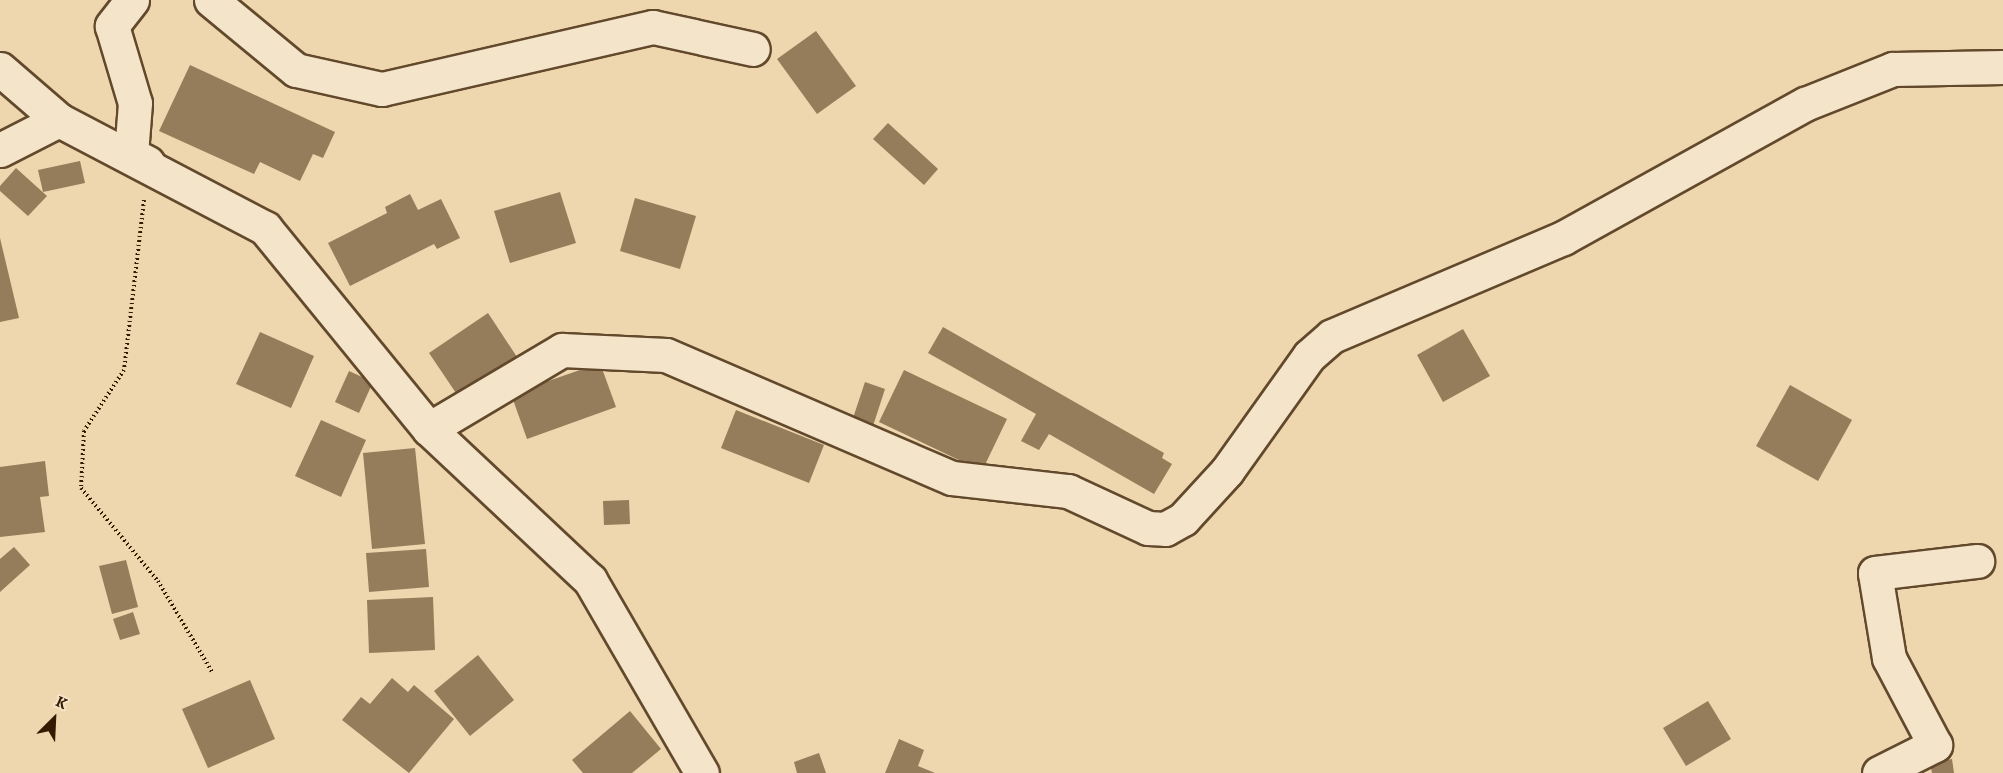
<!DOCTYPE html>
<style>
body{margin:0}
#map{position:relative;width:2003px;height:773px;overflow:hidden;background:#eed6ae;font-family:Alegreya,serif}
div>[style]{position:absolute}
.building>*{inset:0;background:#957c5a}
.path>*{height:4px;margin-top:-2px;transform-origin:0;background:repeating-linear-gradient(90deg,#341a00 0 1.5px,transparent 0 4.5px)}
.roads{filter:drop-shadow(2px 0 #62492c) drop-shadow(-2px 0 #62492c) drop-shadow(0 2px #62492c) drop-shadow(0 -2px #62492c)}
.street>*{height:33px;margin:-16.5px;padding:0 16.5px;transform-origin:16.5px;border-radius:16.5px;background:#f4e4ca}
.secondary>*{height:33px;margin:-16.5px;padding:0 16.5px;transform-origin:16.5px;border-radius:16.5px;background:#f4e4ca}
span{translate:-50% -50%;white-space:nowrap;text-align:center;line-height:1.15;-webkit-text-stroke:4.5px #f4e4ca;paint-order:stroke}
.north{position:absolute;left:24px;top:689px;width:60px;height:60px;-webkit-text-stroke:4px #f4e4ca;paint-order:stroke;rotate:24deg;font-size:16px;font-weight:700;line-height:24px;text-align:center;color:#341a00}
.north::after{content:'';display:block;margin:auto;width:21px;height:27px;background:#341a00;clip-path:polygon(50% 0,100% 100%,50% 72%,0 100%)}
</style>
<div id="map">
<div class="building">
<div style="clip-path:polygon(816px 31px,856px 86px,817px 114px,777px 59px)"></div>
<div style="clip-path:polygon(190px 65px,335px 132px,323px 158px,313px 154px,300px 181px,260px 162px,254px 174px,159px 131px)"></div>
<div style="clip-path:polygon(888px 123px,938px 169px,924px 185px,873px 139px)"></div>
<div style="clip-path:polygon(80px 161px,85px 183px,43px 192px,38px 170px)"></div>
<div style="clip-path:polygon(16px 168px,47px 196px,28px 216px,0 191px,0 186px)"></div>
<div style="clip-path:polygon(560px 192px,576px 243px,510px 263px,494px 211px)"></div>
<div style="clip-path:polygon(410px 194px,418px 210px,441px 199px,460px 238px,437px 249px,434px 244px,350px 286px,328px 243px,387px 213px,385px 207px)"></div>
<div style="clip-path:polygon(635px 198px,696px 216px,680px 269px,620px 251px)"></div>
<div style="clip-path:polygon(0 238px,19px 318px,0 322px)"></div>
<div style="clip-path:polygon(488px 313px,517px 357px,458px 396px,429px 353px)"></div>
<div style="clip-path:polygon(943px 327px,1164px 453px,1162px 458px,1172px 464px,1154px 494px,1049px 434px,1039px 450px,1021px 441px,1036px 414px,928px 353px)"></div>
<div style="clip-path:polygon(1463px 329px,1490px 376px,1443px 402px,1417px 355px)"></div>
<div style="clip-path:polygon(260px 332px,314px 356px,291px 408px,236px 384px)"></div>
<div style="clip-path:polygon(600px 363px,616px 407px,527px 439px,511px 394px)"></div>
<div style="clip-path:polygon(904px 370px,1007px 419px,982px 471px,879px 422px)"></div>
<div style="clip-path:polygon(349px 371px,373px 382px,359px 413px,335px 402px)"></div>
<div style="clip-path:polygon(865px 382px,885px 389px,872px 429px,852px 421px)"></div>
<div style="clip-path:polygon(1790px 385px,1852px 420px,1818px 481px,1756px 446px)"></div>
<div style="clip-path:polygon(736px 410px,824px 445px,809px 483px,721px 448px)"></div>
<div style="clip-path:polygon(321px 420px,366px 440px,341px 497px,295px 476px)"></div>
<div style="clip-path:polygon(415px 448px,425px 544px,372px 549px,363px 453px)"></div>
<div style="clip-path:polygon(45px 461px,49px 496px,40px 497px,45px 532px,0 537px,0 467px)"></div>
<div style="clip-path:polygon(629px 500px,630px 524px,604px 525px,603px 501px)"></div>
<div style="clip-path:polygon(14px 547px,30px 565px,0 592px,0 559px)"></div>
<div style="clip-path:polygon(426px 549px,429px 587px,369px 592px,366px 553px)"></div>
<div style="clip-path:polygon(126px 560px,138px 607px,112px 614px,99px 566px)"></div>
<div style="clip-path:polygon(433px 597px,435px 650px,369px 653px,367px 600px)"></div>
<div style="clip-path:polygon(133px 612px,140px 634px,120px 640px,113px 619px)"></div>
<div style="clip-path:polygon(478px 655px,514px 700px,470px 736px,434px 691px)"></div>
<div style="clip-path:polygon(392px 678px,408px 692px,414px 685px,454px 719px,409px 773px,342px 720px,361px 697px,370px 704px)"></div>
<div style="clip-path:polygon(250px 680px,275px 739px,208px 768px,182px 709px)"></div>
<div style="clip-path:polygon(1708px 701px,1731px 739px,1686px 766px,1663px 728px)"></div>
<div style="clip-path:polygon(630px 711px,661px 749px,632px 773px,583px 773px,572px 760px)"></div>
<div style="clip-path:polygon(899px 739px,924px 750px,918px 766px,935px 773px,885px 773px)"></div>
<div style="clip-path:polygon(819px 753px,826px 773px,797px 773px,794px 762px)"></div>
<div style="clip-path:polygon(1952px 759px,1954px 773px,1932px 773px,1930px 763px)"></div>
</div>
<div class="path">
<div style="left:144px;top:200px;width:171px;rotate:96.7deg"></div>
<div style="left:124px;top:370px;width:73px;rotate:123.3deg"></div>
<div style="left:84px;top:431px;width:57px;rotate:93deg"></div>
<div style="left:81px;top:488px;width:121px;rotate:50.4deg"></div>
<div style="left:158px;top:581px;width:106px;rotate:59.3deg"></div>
</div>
<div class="roads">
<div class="street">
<div style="left:132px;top:0;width:33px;rotate:128deg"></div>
<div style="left:112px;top:26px;width:80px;rotate:73.4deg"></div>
<div style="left:135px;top:103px;width:51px;rotate:94.5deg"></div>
<div style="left:131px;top:154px;width:19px;rotate:28deg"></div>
<div style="left:211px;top:0;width:110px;rotate:39.5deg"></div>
<div style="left:296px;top:70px;width:88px;rotate:12.5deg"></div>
<div style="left:382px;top:89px;width:278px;rotate:-12.9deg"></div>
<div style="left:653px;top:27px;width:102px;rotate:12.4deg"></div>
<div style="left:0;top:150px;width:66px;rotate:-27deg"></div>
<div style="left:429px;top:429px;width:155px;rotate:-30.7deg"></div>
<div style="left:562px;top:350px;width:104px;rotate:2.8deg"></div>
<div style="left:666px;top:355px;width:311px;rotate:23.3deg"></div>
<div style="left:952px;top:478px;width:117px;rotate:6.4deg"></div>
<div style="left:1068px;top:491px;width:88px;rotate:24.8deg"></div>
<div style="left:1148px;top:528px;width:17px;rotate:3deg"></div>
<div style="left:1165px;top:529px;width:21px;rotate:-29deg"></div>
<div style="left:1183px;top:519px;width:65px;rotate:-47.5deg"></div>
<div style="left:1227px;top:471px;width:141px;rotate:-54.5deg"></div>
<div style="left:1309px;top:356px;width:30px;rotate:-41deg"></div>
<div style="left:1332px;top:336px;width:251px;rotate:-23deg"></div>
<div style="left:1563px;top:238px;width:277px;rotate:-29deg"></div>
<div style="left:1805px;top:104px;width:95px;rotate:-21.7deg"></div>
<div style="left:1893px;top:69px;width:110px;rotate:-1deg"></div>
<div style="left:1879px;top:773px;width:63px;rotate:-26.6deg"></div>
<div style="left:1935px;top:745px;width:98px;rotate:-117.9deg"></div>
<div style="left:1889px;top:658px;width:86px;rotate:-99.4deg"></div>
<div style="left:1875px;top:573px;width:103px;rotate:-6.7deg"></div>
</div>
<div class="secondary">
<div style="left:0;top:69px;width:78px;rotate:40.8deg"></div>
<div style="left:59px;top:120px;width:233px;rotate:27.7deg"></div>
<div style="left:265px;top:228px;width:259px;rotate:50.8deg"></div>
<div style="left:429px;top:429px;width:221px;rotate:43.2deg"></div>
<div style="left:590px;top:580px;width:223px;rotate:59.9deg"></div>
</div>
</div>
<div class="north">K</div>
</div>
